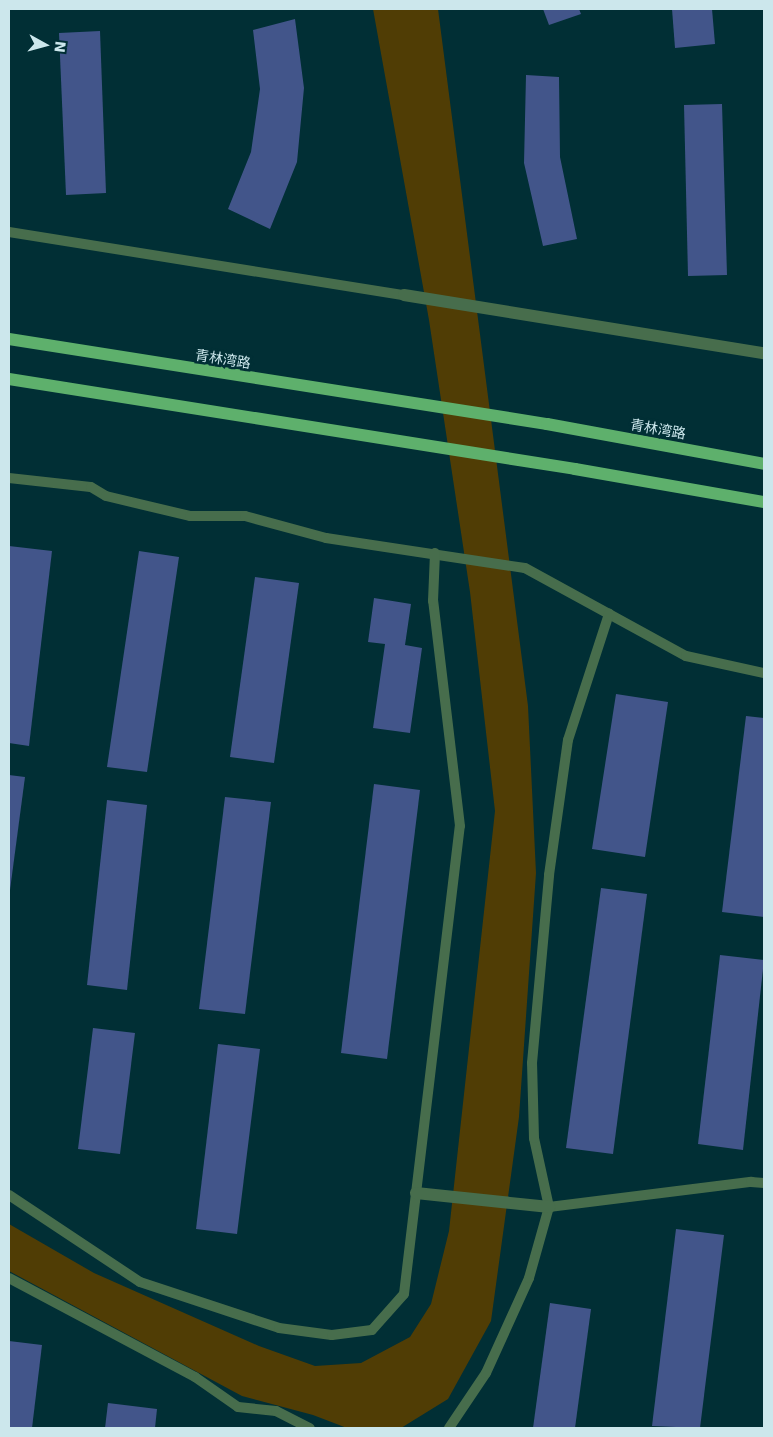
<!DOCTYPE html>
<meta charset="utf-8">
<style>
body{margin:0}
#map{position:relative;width:773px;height:1437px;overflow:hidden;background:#012f35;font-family:"DejaVu Sans","Noto Sans SC",sans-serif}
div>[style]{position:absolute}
.water>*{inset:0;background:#503d05}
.building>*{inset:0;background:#42558a}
.service>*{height:10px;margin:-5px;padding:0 5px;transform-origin:5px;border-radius:5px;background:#476d4c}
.minor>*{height:12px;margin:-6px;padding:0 6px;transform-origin:6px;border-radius:6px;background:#476d4c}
.primary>*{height:12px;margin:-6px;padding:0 6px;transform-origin:6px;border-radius:6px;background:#5eb06c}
span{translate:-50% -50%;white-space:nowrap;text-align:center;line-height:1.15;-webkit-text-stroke:5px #012f35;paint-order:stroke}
.street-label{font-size:14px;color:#cce7ec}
.frame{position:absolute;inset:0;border:10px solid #cce7ec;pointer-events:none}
.north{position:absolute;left:20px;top:20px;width:50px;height:50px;-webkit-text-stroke:4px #012f35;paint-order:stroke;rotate:97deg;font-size:14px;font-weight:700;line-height:20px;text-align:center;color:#cce7ec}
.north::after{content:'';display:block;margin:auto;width:18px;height:22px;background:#cce7ec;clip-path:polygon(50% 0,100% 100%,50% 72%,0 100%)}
</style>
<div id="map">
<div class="water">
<div style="clip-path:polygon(373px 9px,438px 9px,528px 706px,536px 873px,519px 1117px,491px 1321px,448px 1399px,401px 1428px,347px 1428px,313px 1415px,242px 1396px,9px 1271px,9px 1224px,94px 1273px,259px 1346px,315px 1366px,361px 1363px,410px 1337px,431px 1304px,449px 1231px,495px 811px,470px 592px,429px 320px)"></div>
</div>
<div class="building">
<div style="clip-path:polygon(543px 9px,579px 9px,581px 14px,549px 25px)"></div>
<div style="clip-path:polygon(672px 9px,712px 9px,715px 44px,675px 48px)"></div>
<div style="clip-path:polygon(295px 19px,304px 88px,297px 162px,270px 229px,228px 209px,251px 152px,260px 89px,253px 30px)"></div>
<div style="clip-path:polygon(100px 31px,106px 193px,66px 195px,59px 33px)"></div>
<div style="clip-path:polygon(526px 75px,559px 77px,560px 157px,577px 239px,543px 246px,524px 163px)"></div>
<div style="clip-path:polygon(722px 104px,727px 275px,688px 276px,684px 105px)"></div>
<div style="clip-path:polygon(9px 546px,52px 551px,29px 746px,9px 743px)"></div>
<div style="clip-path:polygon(139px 551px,179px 557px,147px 772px,107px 767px)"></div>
<div style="clip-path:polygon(255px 577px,299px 583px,274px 763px,230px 757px)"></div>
<div style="clip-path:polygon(374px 598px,411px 604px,405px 645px,422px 648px,410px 733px,373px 728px,385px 644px,368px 642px)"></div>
<div style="clip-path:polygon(616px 694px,668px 702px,645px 857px,592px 849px)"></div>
<div style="clip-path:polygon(746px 716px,764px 718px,764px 917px,722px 912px)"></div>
<div style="clip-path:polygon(9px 775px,25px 777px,10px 890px,9px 890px)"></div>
<div style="clip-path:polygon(374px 784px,420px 790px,387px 1059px,341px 1053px)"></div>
<div style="clip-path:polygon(225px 797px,271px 802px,245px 1014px,199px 1009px)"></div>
<div style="clip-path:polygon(107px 800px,147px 805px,127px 990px,87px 985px)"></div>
<div style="clip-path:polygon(601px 888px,647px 894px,613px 1154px,566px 1148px)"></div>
<div style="clip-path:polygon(720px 955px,764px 960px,743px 1150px,698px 1144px)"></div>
<div style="clip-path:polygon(93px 1028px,135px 1033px,120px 1154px,78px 1149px)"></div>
<div style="clip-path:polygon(218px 1044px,260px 1049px,237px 1234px,196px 1229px)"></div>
<div style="clip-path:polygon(676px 1229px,724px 1235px,700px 1428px,652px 1426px)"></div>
<div style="clip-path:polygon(550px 1303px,591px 1309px,575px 1428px,533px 1428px)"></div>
<div style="clip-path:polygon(9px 1341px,42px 1345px,32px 1428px,9px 1428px)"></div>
<div style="clip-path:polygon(108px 1403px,157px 1409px,155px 1428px,105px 1428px)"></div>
</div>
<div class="service">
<div style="left:9px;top:232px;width:400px;rotate:9.1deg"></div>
<div style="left:9px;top:478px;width:82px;rotate:6.3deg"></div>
<div style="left:91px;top:487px;width:17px;rotate:31deg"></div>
<div style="left:106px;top:496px;width:86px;rotate:13.4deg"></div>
<div style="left:190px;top:516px;width:55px"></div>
<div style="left:245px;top:516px;width:84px;rotate:15.2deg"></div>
<div style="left:326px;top:538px;width:201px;rotate:8.6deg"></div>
<div style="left:525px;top:568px;width:183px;rotate:28.7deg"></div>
<div style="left:686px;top:656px;width:80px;rotate:12.3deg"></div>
<div style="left:9px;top:1195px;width:157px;rotate:33.6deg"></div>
<div style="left:140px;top:1282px;width:146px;rotate:18.3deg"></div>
<div style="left:279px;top:1328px;width:53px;rotate:7.5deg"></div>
<div style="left:332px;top:1335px;width:40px;rotate:-7.1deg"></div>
<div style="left:372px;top:1330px;width:48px;rotate:-48.4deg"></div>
<div style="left:404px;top:1294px;width:471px;rotate:-83.2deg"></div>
<div style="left:460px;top:826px;width:227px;rotate:-96.8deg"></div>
<div style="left:433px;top:601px;width:48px;rotate:-87.6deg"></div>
<div style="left:549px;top:1207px;width:204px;rotate:-7.1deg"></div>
<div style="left:751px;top:1182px;width:13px;rotate:4deg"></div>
<div style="left:9px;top:1278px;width:211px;rotate:28deg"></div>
<div style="left:195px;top:1377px;width:52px;rotate:34.9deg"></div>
<div style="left:238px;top:1407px;width:38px;rotate:6deg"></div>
<div style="left:276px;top:1411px;width:38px;rotate:27deg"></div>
<div style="left:449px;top:1428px;width:66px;rotate:-56.1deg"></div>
<div style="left:486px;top:1373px;width:104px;rotate:-65.6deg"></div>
<div style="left:529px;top:1278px;width:74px;rotate:-74.3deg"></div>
<div style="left:549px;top:1207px;width:71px;rotate:-102.3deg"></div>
<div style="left:534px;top:1138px;width:75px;rotate:-91.5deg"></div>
<div style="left:532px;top:1063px;width:189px;rotate:-84.8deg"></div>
<div style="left:549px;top:875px;width:136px;rotate:-82deg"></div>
<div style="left:568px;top:740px;width:133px;rotate:-72deg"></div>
</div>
<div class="minor">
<div style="left:404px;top:295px;width:365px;rotate:9.2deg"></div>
<div style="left:416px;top:1193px;width:134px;rotate:6deg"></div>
</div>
<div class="primary">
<div style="left:9px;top:339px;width:545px;rotate:8.98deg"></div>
<div style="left:547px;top:424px;width:221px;rotate:10.4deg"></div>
<div style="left:9px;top:379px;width:573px;rotate:9.03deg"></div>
<div style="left:575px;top:469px;width:192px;rotate:9.9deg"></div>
</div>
<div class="street-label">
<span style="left:223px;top:359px;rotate:9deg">青林湾路</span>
<span style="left:658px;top:429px;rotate:10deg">青林湾路</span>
</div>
<div class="frame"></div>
<div class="north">N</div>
</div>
